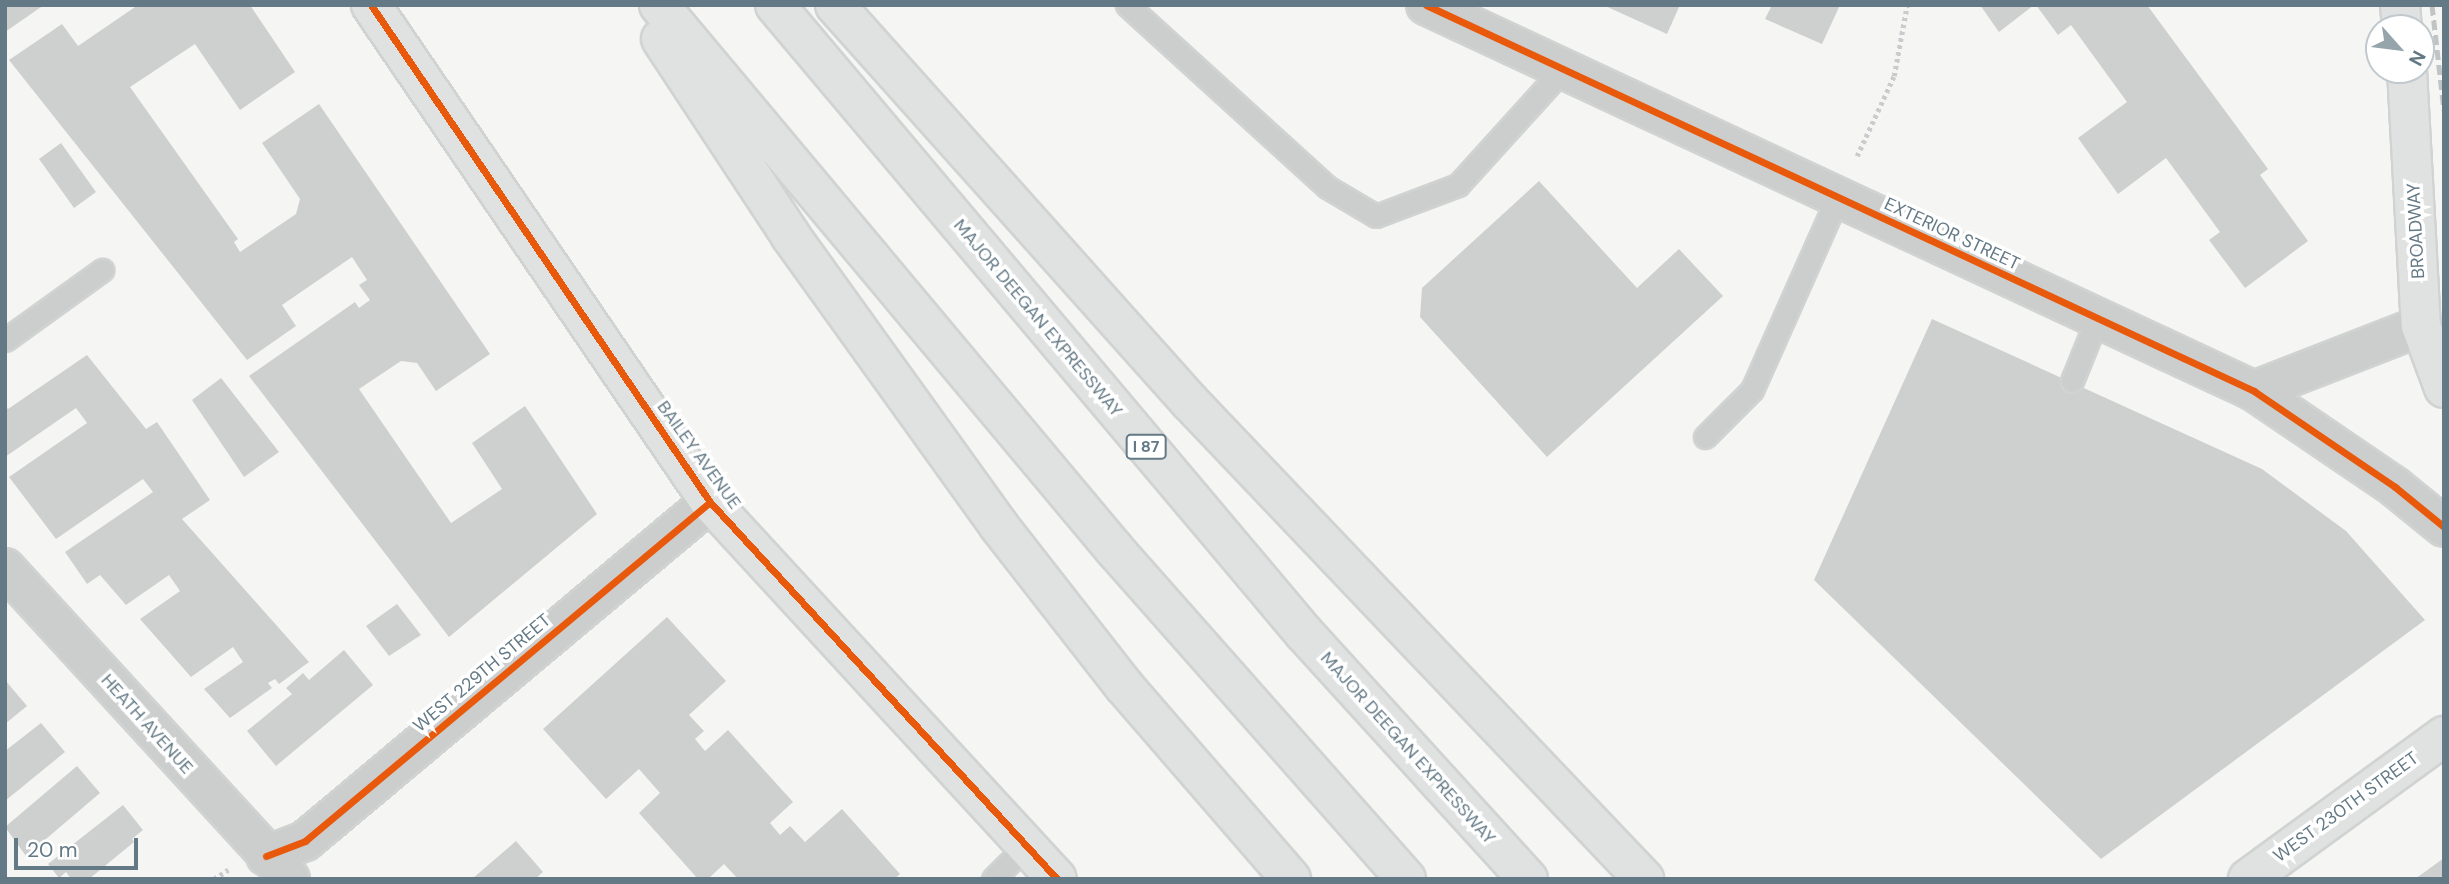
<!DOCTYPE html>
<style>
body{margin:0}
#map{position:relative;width:2449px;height:884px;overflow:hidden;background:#f5f5f3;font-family:"DM Sans",sans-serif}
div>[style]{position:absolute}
.building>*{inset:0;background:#ced0d0}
.path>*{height:4.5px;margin-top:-2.25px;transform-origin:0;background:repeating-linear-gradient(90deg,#cacbcc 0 3.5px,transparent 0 7px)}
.roads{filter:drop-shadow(2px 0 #d1d3d3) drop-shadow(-2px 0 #d1d3d3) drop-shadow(0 2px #d1d3d3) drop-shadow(0 -2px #d1d3d3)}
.service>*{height:21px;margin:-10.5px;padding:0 10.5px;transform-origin:10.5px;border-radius:10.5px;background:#cccece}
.minor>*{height:38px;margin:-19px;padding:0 19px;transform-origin:19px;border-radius:19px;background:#cccece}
.secondary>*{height:38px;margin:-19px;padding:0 19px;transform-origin:19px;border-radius:19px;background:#e0e1e1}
.primary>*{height:38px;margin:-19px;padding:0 19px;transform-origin:19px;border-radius:19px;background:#e0e1e1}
.motorway>*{height:38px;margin:-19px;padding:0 19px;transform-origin:19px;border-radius:19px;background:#e0e1e1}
.rail>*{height:5px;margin-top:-2.5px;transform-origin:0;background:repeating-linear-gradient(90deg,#c1c4c4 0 10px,transparent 0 15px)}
.cycleway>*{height:7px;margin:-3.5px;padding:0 3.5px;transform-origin:3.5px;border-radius:3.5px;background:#e8590c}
span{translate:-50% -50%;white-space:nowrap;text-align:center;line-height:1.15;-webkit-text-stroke:7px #fff;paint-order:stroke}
.shield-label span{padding:2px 5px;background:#fff;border:2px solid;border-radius:5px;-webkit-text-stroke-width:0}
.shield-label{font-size:16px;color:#637985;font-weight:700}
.street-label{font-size:18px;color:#637985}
.frame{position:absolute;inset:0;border:7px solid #637985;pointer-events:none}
.north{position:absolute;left:2365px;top:14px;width:70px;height:70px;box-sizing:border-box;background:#fff;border:2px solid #c1c9ce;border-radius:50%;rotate:118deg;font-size:19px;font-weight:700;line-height:28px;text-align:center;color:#637985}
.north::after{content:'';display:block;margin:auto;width:24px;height:32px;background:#96a4ac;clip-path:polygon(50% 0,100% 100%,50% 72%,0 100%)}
.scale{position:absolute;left:14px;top:838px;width:124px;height:32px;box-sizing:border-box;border:4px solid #637985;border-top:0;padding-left:9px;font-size:21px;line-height:24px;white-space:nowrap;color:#637985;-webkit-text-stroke:5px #fff;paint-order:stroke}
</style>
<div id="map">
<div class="building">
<div style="clip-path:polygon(5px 5px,44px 5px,5px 32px)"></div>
<div style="clip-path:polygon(138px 5px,250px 5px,295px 72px,240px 110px,195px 44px,130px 87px,238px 239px,234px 242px,240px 252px,296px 214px,300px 199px,262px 143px,319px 104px,490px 354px,436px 391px,417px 363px,401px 361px,359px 389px,451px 523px,502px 489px,472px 443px,525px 406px,597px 514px,449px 637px,249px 376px,355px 302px,359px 308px,370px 300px,359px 285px,367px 280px,352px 257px,282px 305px,296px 326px,247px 360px,9px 60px,62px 24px,78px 46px)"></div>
<div style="clip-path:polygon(1603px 5px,1680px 5px,1667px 34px)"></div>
<div style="clip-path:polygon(1772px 5px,1840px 5px,1822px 44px,1765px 19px)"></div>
<div style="clip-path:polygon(1980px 5px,2034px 5px,1999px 32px)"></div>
<div style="clip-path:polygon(2036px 5px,2147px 5px,2268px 169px,2260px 175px,2308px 241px,2245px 288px,2209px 240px,2220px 232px,2166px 158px,2118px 194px,2078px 138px,2127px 102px,2071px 25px,2058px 35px)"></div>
<div style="clip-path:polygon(61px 143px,96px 192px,74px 208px,39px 159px)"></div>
<div style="clip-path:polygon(1539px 181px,1637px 288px,1679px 249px,1723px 296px,1547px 457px,1420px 317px,1422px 288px)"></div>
<div style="clip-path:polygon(1932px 319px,2262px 469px,2346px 531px,2425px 620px,2101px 859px,1814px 580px)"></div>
<div style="clip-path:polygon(87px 355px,146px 429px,157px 422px,210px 500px,182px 519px,309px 662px,279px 684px,275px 679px,268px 683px,272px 688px,230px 718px,204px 689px,243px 662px,233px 647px,191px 677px,140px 619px,180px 591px,169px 575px,126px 605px,100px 575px,87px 584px,65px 552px,153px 492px,143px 479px,56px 539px,9px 477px,87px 423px,76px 408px,5px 457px,5px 406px,8px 409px)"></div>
<div style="clip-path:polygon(221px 378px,279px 452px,244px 477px,192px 400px)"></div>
<div style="clip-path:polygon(397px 604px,421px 635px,389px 656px,366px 626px)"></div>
<div style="clip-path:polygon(667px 617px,726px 681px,689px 715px,704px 731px,695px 739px,705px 751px,728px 730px,793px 802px,770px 823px,780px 835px,790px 826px,805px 842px,842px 809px,900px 874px,894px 879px,738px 879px,724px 864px,708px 879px,698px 879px,639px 813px,660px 793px,639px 769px,606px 799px,543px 729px)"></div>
<div style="clip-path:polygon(344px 650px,373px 685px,276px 766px,247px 731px,292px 694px,286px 688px,303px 673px,309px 680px)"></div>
<div style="clip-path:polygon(5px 680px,27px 706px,5px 724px)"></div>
<div style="clip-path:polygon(41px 723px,65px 752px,5px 801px,5px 751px)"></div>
<div style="clip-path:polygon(77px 766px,100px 793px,26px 856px,5px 827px)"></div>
<div style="clip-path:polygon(123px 805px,143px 830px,132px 839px,134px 842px,89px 879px,71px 879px,66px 872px,59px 878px,48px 864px)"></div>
<div style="clip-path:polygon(516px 841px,543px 872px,535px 879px,472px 879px)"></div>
<div style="clip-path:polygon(2444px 858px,2444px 879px,2415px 879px)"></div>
</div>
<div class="path">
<div style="left:1857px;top:156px;width:88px;rotate:-65.2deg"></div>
<div style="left:1894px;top:76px;width:72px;rotate:-79.6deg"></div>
<div style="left:214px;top:879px;width:17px;rotate:-33deg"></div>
</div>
<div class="roads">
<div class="service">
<div style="left:1127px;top:5px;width:270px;rotate:42.3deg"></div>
<div style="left:1327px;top:187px;width:57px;rotate:30.6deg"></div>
<div style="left:1376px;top:216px;width:88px;rotate:-20.7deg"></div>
<div style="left:1458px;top:185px;width:156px;rotate:-47.8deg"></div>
<div style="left:5px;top:340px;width:120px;rotate:-35.8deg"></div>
<div style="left:2072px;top:381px;width:67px;rotate:-68deg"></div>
<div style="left:1705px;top:437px;width:66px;rotate:-45deg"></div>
<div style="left:1752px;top:390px;width:211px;rotate:-66deg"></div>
<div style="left:993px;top:879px;width:45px;rotate:-45deg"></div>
</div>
<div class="minor">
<div style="left:1426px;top:5px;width:914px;rotate:24.99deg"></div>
<div style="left:2254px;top:391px;width:171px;rotate:34.2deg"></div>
<div style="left:2395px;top:487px;width:63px;rotate:39.2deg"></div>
<div style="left:2254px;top:391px;width:179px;rotate:-21.3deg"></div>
<div style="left:5px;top:568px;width:422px;rotate:47.5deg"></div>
<div style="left:266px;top:856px;width:42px;rotate:-21deg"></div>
<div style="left:305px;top:841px;width:528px;rotate:-39.93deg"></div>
</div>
<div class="secondary">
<div style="left:371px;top:5px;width:602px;rotate:55.7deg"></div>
<div style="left:710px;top:502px;width:512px;rotate:47.37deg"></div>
<div style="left:2248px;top:879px;width:243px;rotate:-36.1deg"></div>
</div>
<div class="primary">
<div style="left:2400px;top:5px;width:23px;rotate:85deg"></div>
<div style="left:2407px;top:70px;width:256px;rotate:86.9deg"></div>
<div style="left:2421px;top:326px;width:66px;rotate:69.6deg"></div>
</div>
<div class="motorway">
<div style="left:659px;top:5px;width:711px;rotate:50.08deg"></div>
<div style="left:1115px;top:550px;width:439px;rotate:48.5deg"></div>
<div style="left:775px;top:5px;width:821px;rotate:49.89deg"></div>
<div style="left:1304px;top:633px;width:333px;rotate:47.7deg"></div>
<div style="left:835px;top:5px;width:533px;rotate:48.2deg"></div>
<div style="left:1190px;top:402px;width:659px;rotate:46.42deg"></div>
<div style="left:661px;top:39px;width:235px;rotate:56.6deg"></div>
<div style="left:790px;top:235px;width:358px;rotate:54.3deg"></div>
<div style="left:999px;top:526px;width:203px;rotate:52deg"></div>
<div style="left:1124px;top:686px;width:255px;rotate:49.1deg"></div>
</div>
</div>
<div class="rail">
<div style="left:2432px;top:5px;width:106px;rotate:83.5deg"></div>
</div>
<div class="cycleway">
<div style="left:371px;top:5px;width:602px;rotate:55.7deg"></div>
<div style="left:710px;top:502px;width:512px;rotate:47.37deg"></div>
<div style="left:1426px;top:5px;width:914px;rotate:24.99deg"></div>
<div style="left:2254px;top:391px;width:171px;rotate:34.2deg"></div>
<div style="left:2395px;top:487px;width:63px;rotate:39.2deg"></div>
<div style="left:266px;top:856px;width:42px;rotate:-21deg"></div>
<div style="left:305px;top:841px;width:528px;rotate:-39.93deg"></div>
</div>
<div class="shield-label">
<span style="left:1146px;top:447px">I 87</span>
</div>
<div class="street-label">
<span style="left:2416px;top:231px;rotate:-93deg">BROADWAY</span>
<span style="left:1952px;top:234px;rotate:25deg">EXTERIOR STREET</span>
<span style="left:1038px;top:318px;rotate:50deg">MAJOR DEEGAN EXPRESSWAY</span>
<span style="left:699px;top:455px;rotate:54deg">BAILEY AVENUE</span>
<span style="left:482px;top:673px;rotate:-40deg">WEST 229TH STREET</span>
<span style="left:147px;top:724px;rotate:48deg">HEATH AVENUE</span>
<span style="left:1408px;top:748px;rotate:48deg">MAJOR DEEGAN EXPRESSWAY</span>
<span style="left:2346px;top:807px;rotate:-36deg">WEST 230TH STREET</span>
</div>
<div class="frame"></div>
<div class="north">N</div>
<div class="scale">20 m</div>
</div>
